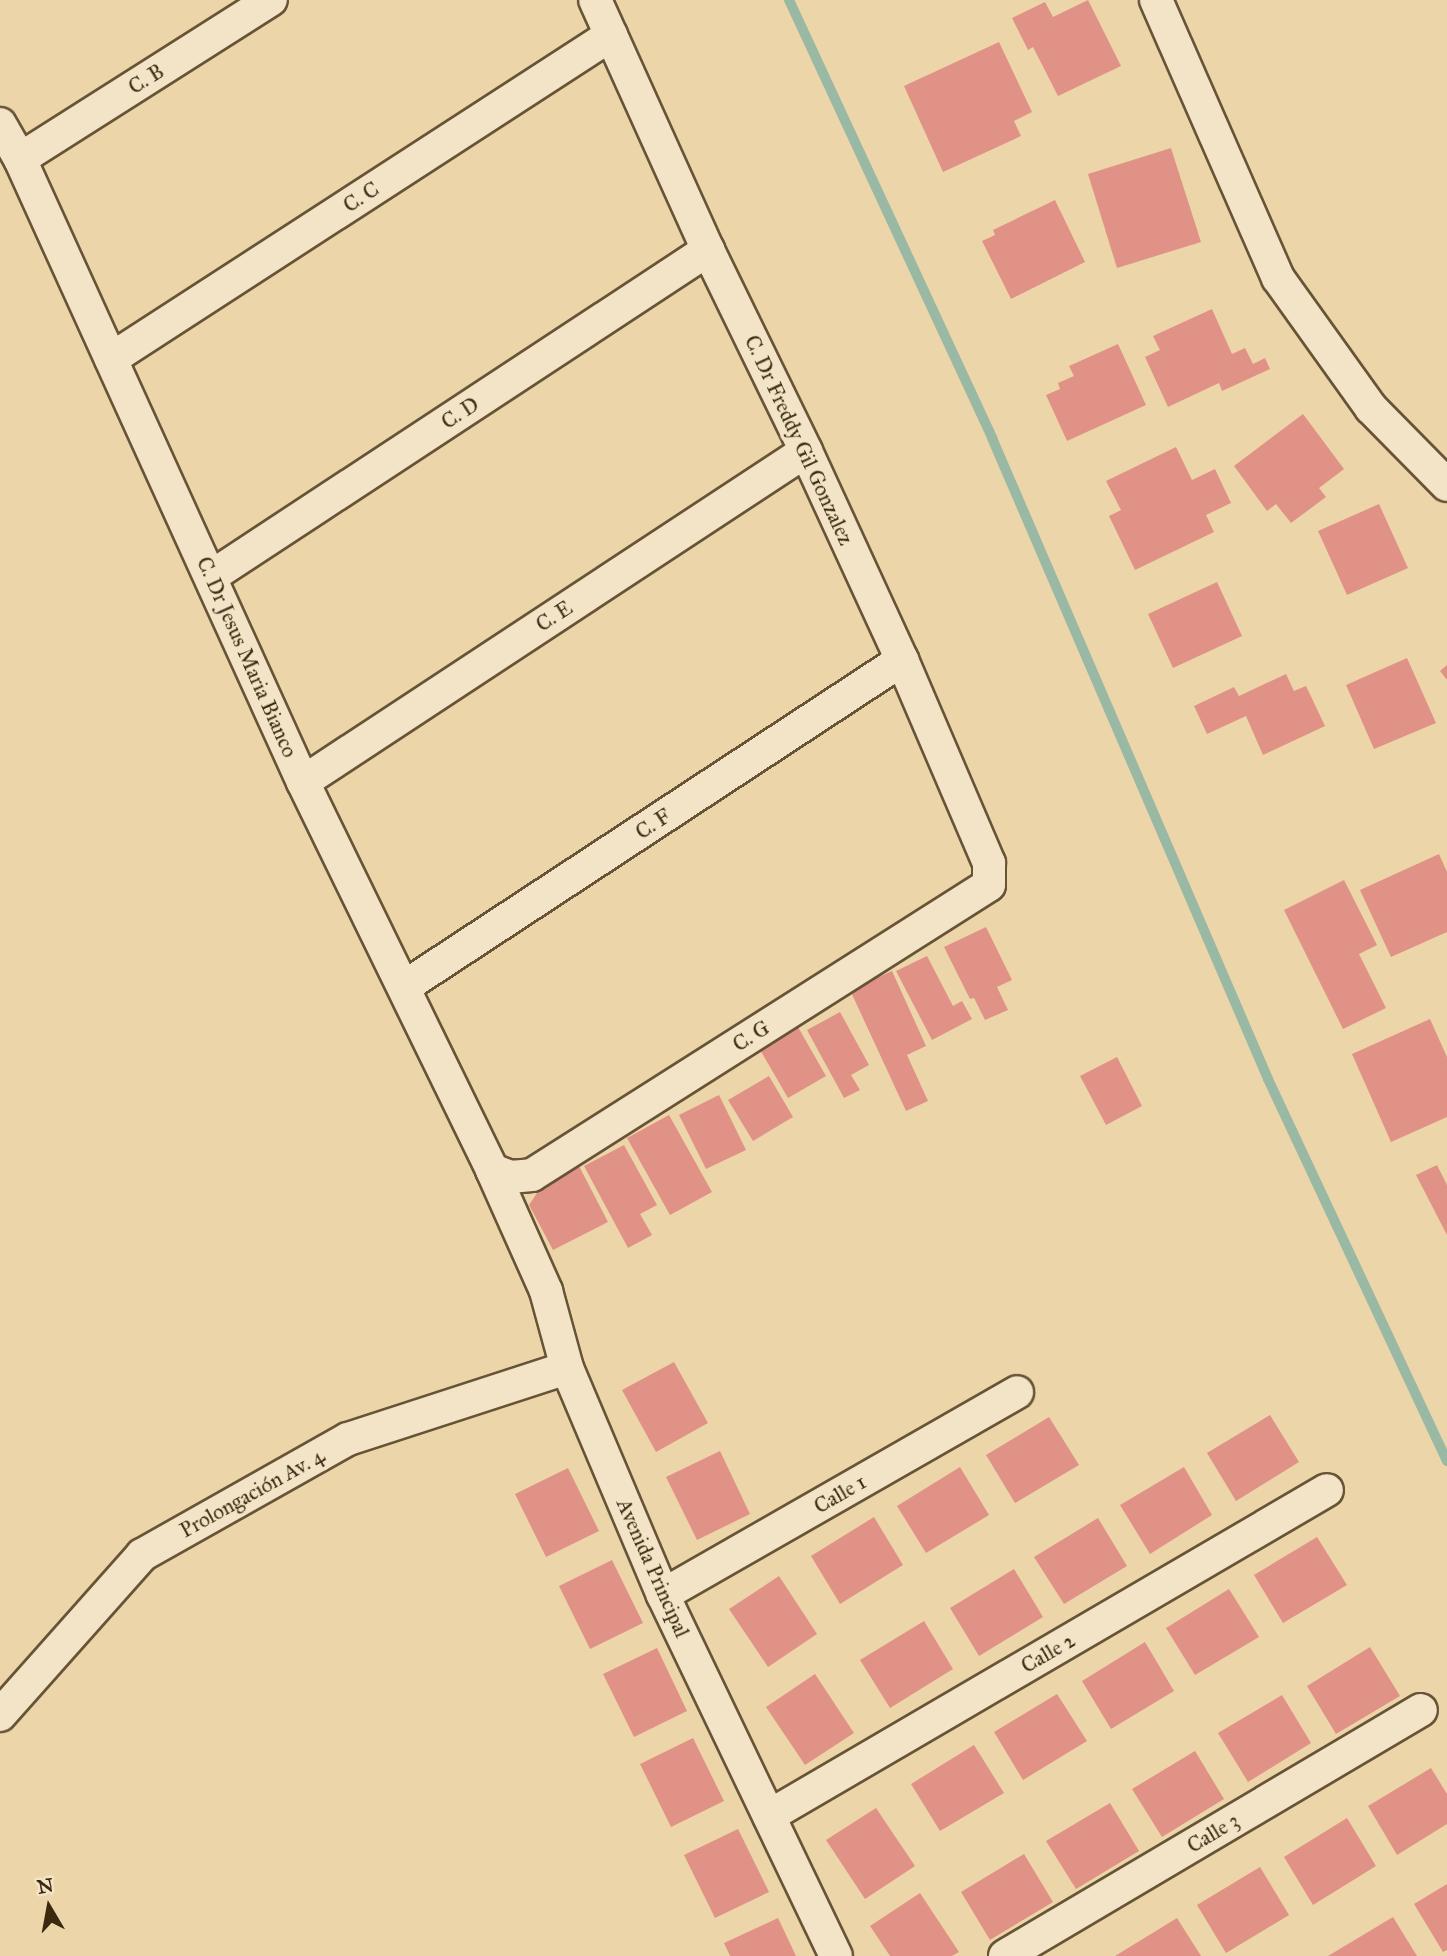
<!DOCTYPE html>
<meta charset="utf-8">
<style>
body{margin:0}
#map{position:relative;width:1447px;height:1956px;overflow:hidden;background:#edd5aa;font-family:"IM FELL Great Primer",serif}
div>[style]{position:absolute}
.stream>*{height:10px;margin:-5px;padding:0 5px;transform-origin:5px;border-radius:5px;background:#9ab9a5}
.building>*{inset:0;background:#e19286}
.roads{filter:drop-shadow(2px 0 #675436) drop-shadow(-2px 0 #675436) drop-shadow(0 2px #675436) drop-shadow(0 -2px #675436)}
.minor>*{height:32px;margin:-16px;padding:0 16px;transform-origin:16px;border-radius:16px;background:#f3e4c8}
span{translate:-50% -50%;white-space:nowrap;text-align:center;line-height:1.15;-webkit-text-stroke:7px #f3e4c8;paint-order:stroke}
.street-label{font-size:21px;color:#3a290f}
.north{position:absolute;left:14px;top:1872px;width:70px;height:70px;-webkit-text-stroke:5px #f3e4c8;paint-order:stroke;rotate:350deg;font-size:19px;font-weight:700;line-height:28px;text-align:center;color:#3a290f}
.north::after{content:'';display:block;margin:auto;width:24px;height:32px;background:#3a290f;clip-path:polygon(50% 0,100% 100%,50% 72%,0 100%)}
</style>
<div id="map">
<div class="stream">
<div style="left:789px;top:0;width:483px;rotate:65.1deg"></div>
<div style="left:992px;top:438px;width:698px;rotate:66.7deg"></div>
<div style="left:1268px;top:1079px;width:422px;rotate:64.9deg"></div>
</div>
<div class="building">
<div style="clip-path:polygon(1088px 0,1121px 66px,1058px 96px,1033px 47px,1028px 50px,1012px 18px,1045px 2px,1053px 17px)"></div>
<div style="clip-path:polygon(999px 42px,1032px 112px,1014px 121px,1021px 136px,943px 172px,904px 86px)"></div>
<div style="clip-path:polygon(1171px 148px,1201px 242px,1117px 268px,1088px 174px)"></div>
<div style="clip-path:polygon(1055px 200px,1085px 262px,1011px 299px,982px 241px,995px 235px,993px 230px)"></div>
<div style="clip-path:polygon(1212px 309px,1232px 354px,1245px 348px,1253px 364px,1265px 358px,1270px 369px,1222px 391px,1219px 383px,1168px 407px,1145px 357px,1160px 350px,1153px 336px)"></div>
<div style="clip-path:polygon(1118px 344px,1146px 405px,1067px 441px,1046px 395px,1060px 389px,1058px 383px,1074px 376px,1069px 366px)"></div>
<div style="clip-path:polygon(1303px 414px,1344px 469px,1319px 488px,1326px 497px,1291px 523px,1276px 504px,1267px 511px,1234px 466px)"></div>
<div style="clip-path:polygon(1176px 447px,1192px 480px,1215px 469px,1231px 503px,1206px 515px,1214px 532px,1135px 570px,1109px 516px,1121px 510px,1106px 481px)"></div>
<div style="clip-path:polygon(1379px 504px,1408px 568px,1347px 595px,1318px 531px)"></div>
<div style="clip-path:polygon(1217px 582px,1242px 636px,1173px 668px,1148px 614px)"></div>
<div style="clip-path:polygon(1407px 658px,1436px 723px,1374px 749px,1346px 685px)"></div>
<div style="clip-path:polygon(1447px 665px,1447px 680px,1440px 671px)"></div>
<div style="clip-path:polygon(1286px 674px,1294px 691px,1306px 686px,1325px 726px,1263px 755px,1246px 716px,1207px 734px,1194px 706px,1234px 687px,1239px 696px)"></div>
<div style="clip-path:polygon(1439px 854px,1447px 872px,1447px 932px,1391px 957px,1360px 890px)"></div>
<div style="clip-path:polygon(1344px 880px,1377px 945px,1359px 954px,1386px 1008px,1343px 1029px,1284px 910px)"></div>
<div style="clip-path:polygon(986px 927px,1012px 980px,997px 987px,1008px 1010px,985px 1020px,974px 998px,970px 999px,944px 947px)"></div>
<div style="clip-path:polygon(927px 956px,953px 1006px,962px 1001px,972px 1019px,932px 1040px,896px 971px)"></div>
<div style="clip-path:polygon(892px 971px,926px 1046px,907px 1055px,928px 1101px,906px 1111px,850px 990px)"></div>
<div style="clip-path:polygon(840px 1012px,869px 1065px,851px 1075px,860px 1090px,844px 1098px,807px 1030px)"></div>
<div style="clip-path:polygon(1430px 1019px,1447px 1057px,1447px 1117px,1391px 1142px,1352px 1054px)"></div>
<div style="clip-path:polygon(798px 1027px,826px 1076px,788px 1098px,759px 1048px)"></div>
<div style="clip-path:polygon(1117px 1057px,1142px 1106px,1106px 1125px,1080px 1076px)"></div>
<div style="clip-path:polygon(769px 1076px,793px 1117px,753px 1141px,728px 1100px)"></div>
<div style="clip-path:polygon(719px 1095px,746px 1150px,706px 1169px,679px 1115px)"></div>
<div style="clip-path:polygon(669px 1115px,712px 1192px,670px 1215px,627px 1138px)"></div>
<div style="clip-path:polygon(624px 1145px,657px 1205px,640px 1214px,652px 1235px,628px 1248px,584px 1166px)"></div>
<div style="clip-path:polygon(1437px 1165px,1447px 1185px,1447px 1235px,1416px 1175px)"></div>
<div style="clip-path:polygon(579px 1166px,608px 1222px,553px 1250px,529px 1205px,543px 1184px)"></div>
<div style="clip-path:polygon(674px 1362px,708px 1423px,656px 1452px,622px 1390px)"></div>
<div style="clip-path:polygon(1270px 1415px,1299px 1462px,1236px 1501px,1207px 1453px)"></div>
<div style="clip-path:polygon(1049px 1417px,1079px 1465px,1015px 1503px,986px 1455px)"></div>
<div style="clip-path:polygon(720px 1451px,750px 1514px,697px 1540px,666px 1477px)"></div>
<div style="clip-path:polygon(960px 1467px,989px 1515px,926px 1553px,897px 1506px)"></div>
<div style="clip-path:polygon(1184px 1467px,1212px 1515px,1150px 1554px,1120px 1505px)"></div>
<div style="clip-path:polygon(568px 1468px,599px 1531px,546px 1557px,515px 1494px)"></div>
<div style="clip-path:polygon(874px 1517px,903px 1565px,840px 1604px,811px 1556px)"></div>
<div style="clip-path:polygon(1098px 1518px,1127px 1566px,1064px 1604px,1034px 1557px)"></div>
<div style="clip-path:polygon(1317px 1537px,1347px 1585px,1283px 1623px,1254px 1575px)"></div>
<div style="clip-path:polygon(612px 1560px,643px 1623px,590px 1649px,559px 1586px)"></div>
<div style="clip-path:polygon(1014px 1569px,1043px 1617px,979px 1656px,950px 1608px)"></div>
<div style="clip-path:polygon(779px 1576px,817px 1634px,768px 1667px,729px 1609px)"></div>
<div style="clip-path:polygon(1229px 1589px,1259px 1637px,1195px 1675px,1166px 1628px)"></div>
<div style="clip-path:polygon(924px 1621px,953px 1669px,890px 1708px,860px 1660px)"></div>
<div style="clip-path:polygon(1145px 1642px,1174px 1691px,1111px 1729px,1082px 1681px)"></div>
<div style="clip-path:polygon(1370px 1647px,1400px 1696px,1336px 1734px,1307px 1686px)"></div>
<div style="clip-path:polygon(657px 1648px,687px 1711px,634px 1737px,603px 1674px)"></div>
<div style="clip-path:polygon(815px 1674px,854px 1733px,805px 1765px,766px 1707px)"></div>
<div style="clip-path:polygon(1057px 1694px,1087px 1741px,1023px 1780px,994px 1732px)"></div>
<div style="clip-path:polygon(1282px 1695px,1311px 1743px,1248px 1782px,1218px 1733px)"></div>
<div style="clip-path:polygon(693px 1738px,724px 1801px,671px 1827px,640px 1764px)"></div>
<div style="clip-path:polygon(974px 1745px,1004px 1793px,940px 1831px,911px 1784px)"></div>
<div style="clip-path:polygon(1195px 1751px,1224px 1799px,1162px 1837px,1132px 1789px)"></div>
<div style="clip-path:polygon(1431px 1768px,1447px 1794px,1447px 1824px,1397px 1855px,1368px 1806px)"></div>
<div style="clip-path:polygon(1110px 1803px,1139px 1851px,1076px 1889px,1046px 1841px)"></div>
<div style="clip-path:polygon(876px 1808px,915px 1866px,865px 1899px,826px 1840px)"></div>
<div style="clip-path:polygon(1347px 1818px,1376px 1866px,1313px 1905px,1284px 1857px)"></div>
<div style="clip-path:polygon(738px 1829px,769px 1892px,715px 1918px,684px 1855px)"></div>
<div style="clip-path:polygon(1024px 1854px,1053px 1902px,990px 1940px,961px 1892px)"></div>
<div style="clip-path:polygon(1260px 1867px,1289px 1915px,1226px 1953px,1197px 1905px)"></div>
<div style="clip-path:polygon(1447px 1884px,1447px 1950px,1443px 1952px,1414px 1904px)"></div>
<div style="clip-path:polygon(920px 1893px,959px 1952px,952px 1956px,890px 1956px,870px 1926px)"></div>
<div style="clip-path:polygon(1393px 1917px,1417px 1956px,1328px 1956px)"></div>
<div style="clip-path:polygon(778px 1918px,796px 1956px,730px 1956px,724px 1943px)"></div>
<div style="clip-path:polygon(1177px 1918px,1201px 1956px,1115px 1956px)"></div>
</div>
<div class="roads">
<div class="minor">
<div style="left:1156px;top:0;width:304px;rotate:66.3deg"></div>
<div style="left:1278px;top:278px;width:160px;rotate:54.4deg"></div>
<div style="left:1371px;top:408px;width:108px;rotate:45.4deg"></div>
<div style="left:0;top:124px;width:40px;rotate:60.3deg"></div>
<div style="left:20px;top:159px;width:684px;rotate:65.57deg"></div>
<div style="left:303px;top:782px;width:432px;rotate:64deg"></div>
<div style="left:492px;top:1170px;width:19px;rotate:21deg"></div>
<div style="left:510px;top:1177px;width:22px;rotate:-5deg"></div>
<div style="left:532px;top:1175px;width:541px;rotate:-32.4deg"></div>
<div style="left:989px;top:885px;width:22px;rotate:-90deg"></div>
<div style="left:989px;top:863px;width:221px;rotate:-113.2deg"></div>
<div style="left:902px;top:660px;width:230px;rotate:-114.7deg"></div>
<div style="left:806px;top:451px;width:224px;rotate:-116deg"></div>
<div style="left:708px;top:250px;width:274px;rotate:-114.3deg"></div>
<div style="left:20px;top:159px;width:297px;rotate:-32.4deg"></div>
<div style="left:111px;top:359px;width:596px;rotate:-32.94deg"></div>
<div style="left:212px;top:576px;width:594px;rotate:-33.32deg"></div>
<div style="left:303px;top:782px;width:602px;rotate:-33.35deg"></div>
<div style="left:404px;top:987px;width:596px;rotate:-33.29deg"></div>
<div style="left:492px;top:1170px;width:133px;rotate:65.9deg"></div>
<div style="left:546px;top:1291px;width:80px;rotate:74.7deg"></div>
<div style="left:567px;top:1368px;width:246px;rotate:67.1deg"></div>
<div style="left:663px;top:1595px;width:400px;rotate:64.4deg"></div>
<div style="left:663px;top:1595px;width:408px;rotate:-29.8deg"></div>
<div style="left:0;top:1715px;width:214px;rotate:-48.4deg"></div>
<div style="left:142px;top:1555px;width:236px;rotate:-29.4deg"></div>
<div style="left:348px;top:1439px;width:230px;rotate:-18deg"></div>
<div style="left:769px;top:1816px;width:646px;rotate:-30.29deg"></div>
<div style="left:1005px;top:1956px;width:483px;rotate:-30.6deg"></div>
</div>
</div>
<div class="street-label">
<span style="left:146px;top:79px;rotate:-32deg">C. B</span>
<span style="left:361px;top:197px;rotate:-33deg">C. C</span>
<span style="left:460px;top:413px;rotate:-33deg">C. D</span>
<span style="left:799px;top:440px;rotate:65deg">C. Dr Freddy Gil Gonzalez</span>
<span style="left:554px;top:616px;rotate:-33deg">C. E</span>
<span style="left:247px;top:657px;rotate:66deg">C. Dr Jesus Maria Bianco</span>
<span style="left:653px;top:824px;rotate:-33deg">C. F</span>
<span style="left:751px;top:1036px;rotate:-32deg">C. G</span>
<span style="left:252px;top:1493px;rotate:-29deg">Prolongación Av. 4</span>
<span style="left:840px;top:1494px;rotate:-30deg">Calle 1</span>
<span style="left:653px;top:1568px;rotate:66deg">Avenida Principal</span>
<span style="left:1048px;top:1653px;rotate:-30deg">Calle 2</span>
<span style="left:1213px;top:1833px;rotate:-31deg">Calle 3</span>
</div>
<div class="north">N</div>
</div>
